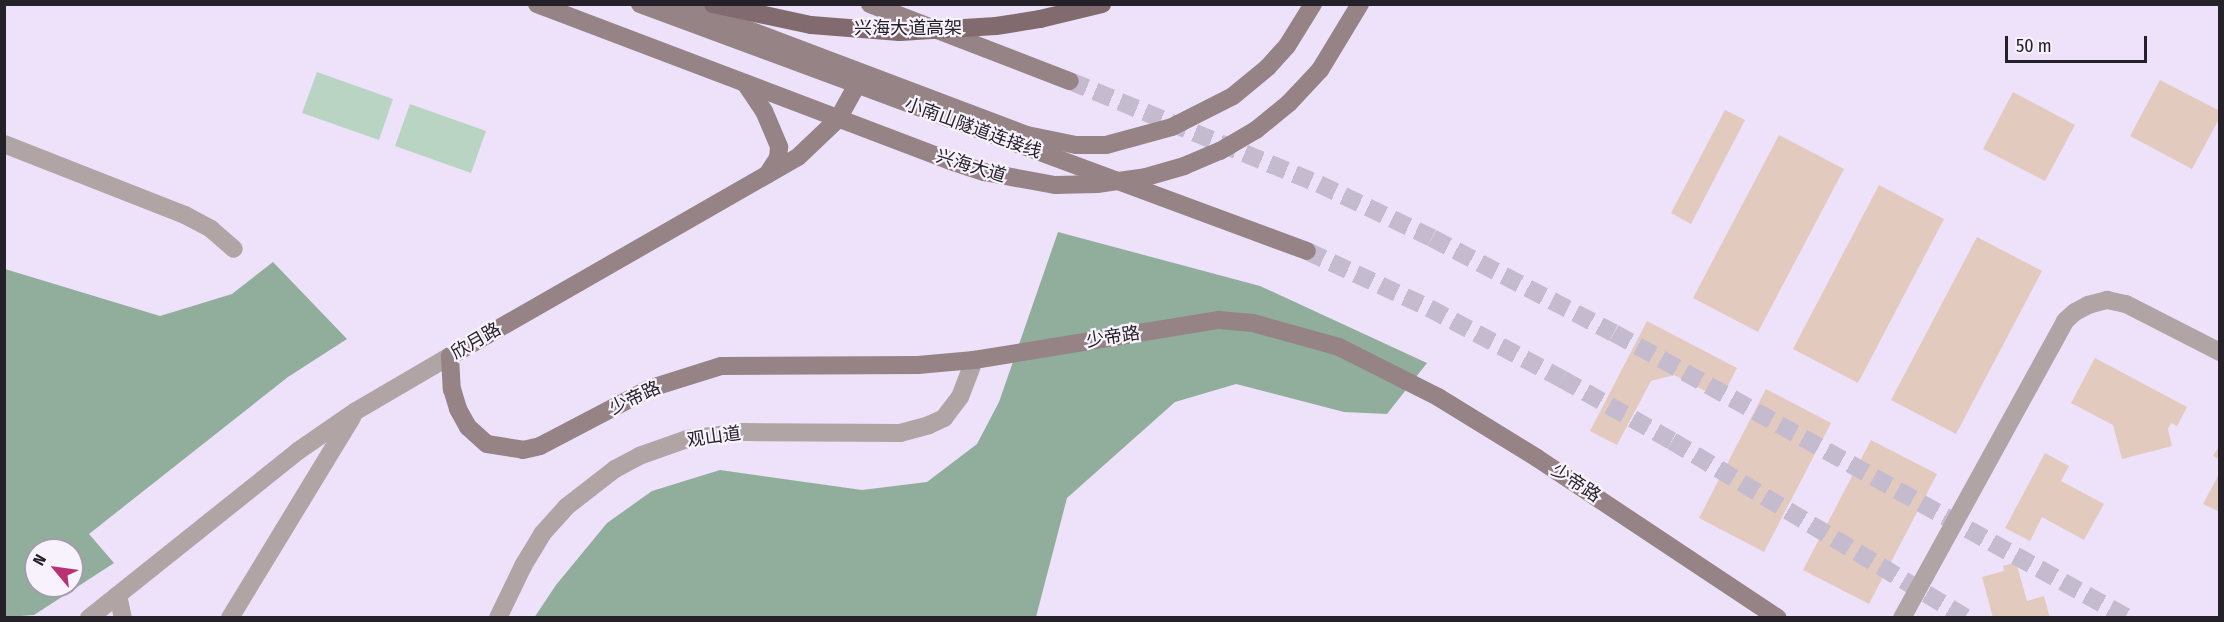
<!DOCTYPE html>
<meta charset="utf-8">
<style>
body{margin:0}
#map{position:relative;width:2224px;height:622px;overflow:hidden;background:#ede2f9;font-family:"Fira Sans Condensed","Noto Sans SC",sans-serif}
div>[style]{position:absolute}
.green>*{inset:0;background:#bad4c4}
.forest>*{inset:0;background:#91ae9c}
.building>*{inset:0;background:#e3cabf}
.secondary-tunnel>*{height:18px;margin-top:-9px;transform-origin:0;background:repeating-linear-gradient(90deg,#c5bbcf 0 18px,transparent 0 27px)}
.street>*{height:18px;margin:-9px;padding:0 9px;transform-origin:9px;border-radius:9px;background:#b0a4a5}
.secondary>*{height:18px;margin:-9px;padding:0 9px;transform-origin:9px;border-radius:9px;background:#958385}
.secondary-bridge>*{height:18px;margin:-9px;padding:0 9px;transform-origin:9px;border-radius:9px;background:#958385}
.primary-bridge>*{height:18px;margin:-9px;padding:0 9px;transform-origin:9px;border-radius:9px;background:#816b6e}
span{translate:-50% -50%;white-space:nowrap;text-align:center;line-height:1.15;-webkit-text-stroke:4.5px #f7f2fc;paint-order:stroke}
.street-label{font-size:18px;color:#252129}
.frame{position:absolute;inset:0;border:6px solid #252129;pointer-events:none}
.north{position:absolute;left:24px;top:538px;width:60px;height:60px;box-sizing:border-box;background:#f7f2fc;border:2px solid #a39ea8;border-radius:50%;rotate:299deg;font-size:16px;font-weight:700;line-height:24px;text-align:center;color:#252129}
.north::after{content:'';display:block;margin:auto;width:21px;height:27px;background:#b83273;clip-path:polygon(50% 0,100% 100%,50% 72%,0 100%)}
.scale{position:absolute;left:2005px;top:36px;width:142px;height:27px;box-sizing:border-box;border:3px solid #252129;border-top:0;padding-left:8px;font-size:18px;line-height:21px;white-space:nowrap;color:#252129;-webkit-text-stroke:4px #f7f2fc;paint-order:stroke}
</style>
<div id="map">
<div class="green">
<div style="clip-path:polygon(317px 72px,393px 99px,379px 140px,302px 113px)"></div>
<div style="clip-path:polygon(410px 104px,486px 131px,471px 173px,395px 146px)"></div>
</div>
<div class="forest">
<div style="clip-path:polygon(1058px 232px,1260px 286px,1427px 363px,1387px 414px,1344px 412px,1236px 384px,1175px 402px,1067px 498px,1036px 617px,534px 618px,556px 585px,607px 523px,652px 491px,720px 470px,862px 490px,927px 482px,977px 444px,999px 402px)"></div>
<div style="clip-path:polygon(evenodd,273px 262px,347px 339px,288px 377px,89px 534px,114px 563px,34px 615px,5px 617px,5px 269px,160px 316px,232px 294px,273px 262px,36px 550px,72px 550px,72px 586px,36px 586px,36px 550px)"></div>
</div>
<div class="building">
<div style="clip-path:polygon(2160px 80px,2220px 111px,2220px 117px,2192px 169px,2130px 136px)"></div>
<div style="clip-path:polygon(2013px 92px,2075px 125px,2045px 181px,1983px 149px)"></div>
<div style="clip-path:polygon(1725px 110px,1745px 120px,1691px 224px,1671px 213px)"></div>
<div style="clip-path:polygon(1779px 135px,1844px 169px,1758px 332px,1693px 298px)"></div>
<div style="clip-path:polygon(1879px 185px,1944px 219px,1858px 383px,1793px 349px)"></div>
<div style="clip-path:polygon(1977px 237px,2042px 271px,1956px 434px,1891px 400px)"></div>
<div style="clip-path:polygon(1647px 321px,1737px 368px,1721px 399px,1674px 375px,1651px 381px,1617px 445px,1590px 431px)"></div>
<div style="clip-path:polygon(2095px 358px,2187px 407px,2177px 426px,2171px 423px,2168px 429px,2172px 446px,2122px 459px,2113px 425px,2071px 403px)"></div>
<div style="clip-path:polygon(1766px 389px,1831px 423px,1764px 552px,1699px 518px)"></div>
<div style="clip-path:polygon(1871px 440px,1937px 474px,1869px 604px,1803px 570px)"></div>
<div style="clip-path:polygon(2220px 445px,2220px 460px,2213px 456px)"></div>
<div style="clip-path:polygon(2045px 453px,2069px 466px,2061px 481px,2104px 504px,2084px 540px,2042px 517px,2030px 541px,2005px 528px)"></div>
<div style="clip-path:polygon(2218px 476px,2220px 477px,2220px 512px,2203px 504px)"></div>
<div style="clip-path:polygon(2016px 562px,2027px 601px,2044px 596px,2050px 618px,1993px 618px,1982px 577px,2004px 571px,2003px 566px)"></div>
</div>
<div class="secondary-tunnel">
<div style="left:1070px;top:81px;width:269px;rotate:22.5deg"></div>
<div style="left:1319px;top:184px;width:125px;rotate:25.5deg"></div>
<div style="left:1432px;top:238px;width:205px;rotate:27.6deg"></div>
<div style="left:1614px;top:333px;width:588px;rotate:29.01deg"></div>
<div style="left:1307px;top:251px;width:135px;rotate:25deg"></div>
<div style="left:1429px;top:308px;width:151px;rotate:28.1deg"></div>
<div style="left:1562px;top:379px;width:126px;rotate:29.4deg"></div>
<div style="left:1672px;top:441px;width:343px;rotate:31deg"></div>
</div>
<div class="street">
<div style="left:4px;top:144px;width:194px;rotate:21.4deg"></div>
<div style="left:185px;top:215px;width:30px;rotate:28deg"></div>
<div style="left:211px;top:229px;width:30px;rotate:41deg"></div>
<div style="left:118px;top:595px;width:24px;rotate:78deg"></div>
<div style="left:89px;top:618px;width:268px;rotate:-38.6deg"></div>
<div style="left:298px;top:451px;width:70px;rotate:-34.6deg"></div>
<div style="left:356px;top:411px;width:109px;rotate:-30.3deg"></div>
<div style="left:230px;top:618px;width:235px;rotate:-58.7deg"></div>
<div style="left:498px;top:618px;width:58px;rotate:-64.3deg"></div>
<div style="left:523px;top:566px;width:37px;rotate:-59deg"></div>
<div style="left:542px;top:534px;width:36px;rotate:-48deg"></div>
<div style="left:566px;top:507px;width:62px;rotate:-37.8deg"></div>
<div style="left:615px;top:469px;width:27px;rotate:-28deg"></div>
<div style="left:639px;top:456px;width:51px;rotate:-19.5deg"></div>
<div style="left:687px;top:439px;width:56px;rotate:-7.1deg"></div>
<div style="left:743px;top:432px;width:157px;rotate:0.4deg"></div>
<div style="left:900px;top:433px;width:30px;rotate:-15deg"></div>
<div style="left:929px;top:425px;width:17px;rotate:-25deg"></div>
<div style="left:944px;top:418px;width:26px;rotate:-53deg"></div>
<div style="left:960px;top:397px;width:40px;rotate:-69deg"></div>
<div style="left:1902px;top:618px;width:339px;rotate:-61.2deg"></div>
<div style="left:2065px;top:321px;width:13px;rotate:-42deg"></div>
<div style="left:2075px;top:312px;width:15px;rotate:-28deg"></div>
<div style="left:2088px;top:305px;width:20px;rotate:-15deg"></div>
<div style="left:2107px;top:300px;width:19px;rotate:12deg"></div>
<div style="left:2126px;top:304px;width:106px;rotate:27.1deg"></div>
</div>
<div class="secondary">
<div style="left:537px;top:4px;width:442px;rotate:20.8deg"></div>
<div style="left:950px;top:161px;width:36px;rotate:18deg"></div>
<div style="left:984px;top:172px;width:72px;rotate:10.4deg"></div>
<div style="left:1055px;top:185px;width:42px;rotate:-1.4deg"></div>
<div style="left:1097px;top:184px;width:49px;rotate:-8.1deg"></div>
<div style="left:1146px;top:177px;width:40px;rotate:-16deg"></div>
<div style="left:1184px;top:166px;width:39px;rotate:-23deg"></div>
<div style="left:1220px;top:151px;width:42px;rotate:-30.3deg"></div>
<div style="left:1256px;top:130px;width:43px;rotate:-39.3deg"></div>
<div style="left:1289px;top:103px;width:45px;rotate:-46.8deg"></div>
<div style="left:680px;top:4px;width:371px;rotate:20.7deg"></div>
<div style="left:1027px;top:135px;width:50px;rotate:11.5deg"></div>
<div style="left:1076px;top:145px;width:30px"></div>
<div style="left:1106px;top:145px;width:68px;rotate:-15.3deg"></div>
<div style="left:1172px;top:127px;width:68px;rotate:-26.9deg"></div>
<div style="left:1233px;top:96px;width:45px;rotate:-39.6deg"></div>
<div style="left:1268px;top:67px;width:28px;rotate:-48deg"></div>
<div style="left:870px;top:4px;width:214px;rotate:21.1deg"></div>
<div style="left:863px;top:74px;width:51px;rotate:119.1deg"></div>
<div style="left:838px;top:119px;width:55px;rotate:136.5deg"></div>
<div style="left:798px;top:157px;width:401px;rotate:150.2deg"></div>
<div style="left:450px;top:356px;width:33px;rotate:87deg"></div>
<div style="left:452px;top:389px;width:21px;rotate:73deg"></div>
<div style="left:458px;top:409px;width:21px;rotate:61deg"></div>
<div style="left:468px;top:427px;width:25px;rotate:42deg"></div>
<div style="left:487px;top:444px;width:36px;rotate:9deg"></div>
<div style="left:523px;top:450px;width:17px;rotate:-13deg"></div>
<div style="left:540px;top:446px;width:125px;rotate:-27.6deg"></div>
<div style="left:651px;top:388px;width:73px;rotate:-17.4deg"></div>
<div style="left:721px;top:366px;width:197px;rotate:-0.3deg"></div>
<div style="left:918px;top:365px;width:56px;rotate:-5.1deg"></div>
<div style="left:974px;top:360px;width:248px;rotate:-9.3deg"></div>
<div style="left:1219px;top:320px;width:34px;rotate:5deg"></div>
<div style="left:1253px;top:323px;width:89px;rotate:15.6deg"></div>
<div style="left:1339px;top:347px;width:111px;rotate:26.8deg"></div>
<div style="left:1438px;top:397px;width:116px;rotate:31.6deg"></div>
<div style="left:1537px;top:458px;width:289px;rotate:33.6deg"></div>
<div style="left:745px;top:83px;width:34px;rotate:56deg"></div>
<div style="left:764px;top:111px;width:39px;rotate:67deg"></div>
<div style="left:779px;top:147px;width:11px;rotate:95deg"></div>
<div style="left:778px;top:158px;width:20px;rotate:123deg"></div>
</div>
<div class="secondary-bridge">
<div style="left:640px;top:4px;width:711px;rotate:20.32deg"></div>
<div style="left:1287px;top:46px;width:49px;rotate:-58.2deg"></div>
<div style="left:1320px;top:70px;width:77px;rotate:-58.8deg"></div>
</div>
<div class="primary-bridge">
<div style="left:713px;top:4px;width:100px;rotate:12.1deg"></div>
<div style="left:811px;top:25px;width:89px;rotate:4.5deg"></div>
<div style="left:900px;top:32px;width:96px;rotate:-3.6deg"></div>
<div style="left:996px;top:26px;width:45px;rotate:-9deg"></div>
<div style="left:1040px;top:19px;width:64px;rotate:-13.6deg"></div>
</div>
<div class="street-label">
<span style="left:908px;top:28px">兴海大道高架</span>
<span style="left:973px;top:128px;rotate:20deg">小南山隧道连接线</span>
<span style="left:971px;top:166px;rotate:17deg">兴海大道</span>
<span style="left:1113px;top:337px;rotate:-9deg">少帝路</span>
<span style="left:476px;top:341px;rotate:-30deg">欣月路</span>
<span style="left:635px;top:398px;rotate:-25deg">少帝路</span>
<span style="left:714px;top:437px;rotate:-8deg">观山道</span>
<span style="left:1576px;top:483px;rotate:33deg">少帝路</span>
</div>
<div class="frame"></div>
<div class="north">N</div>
<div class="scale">50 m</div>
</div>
